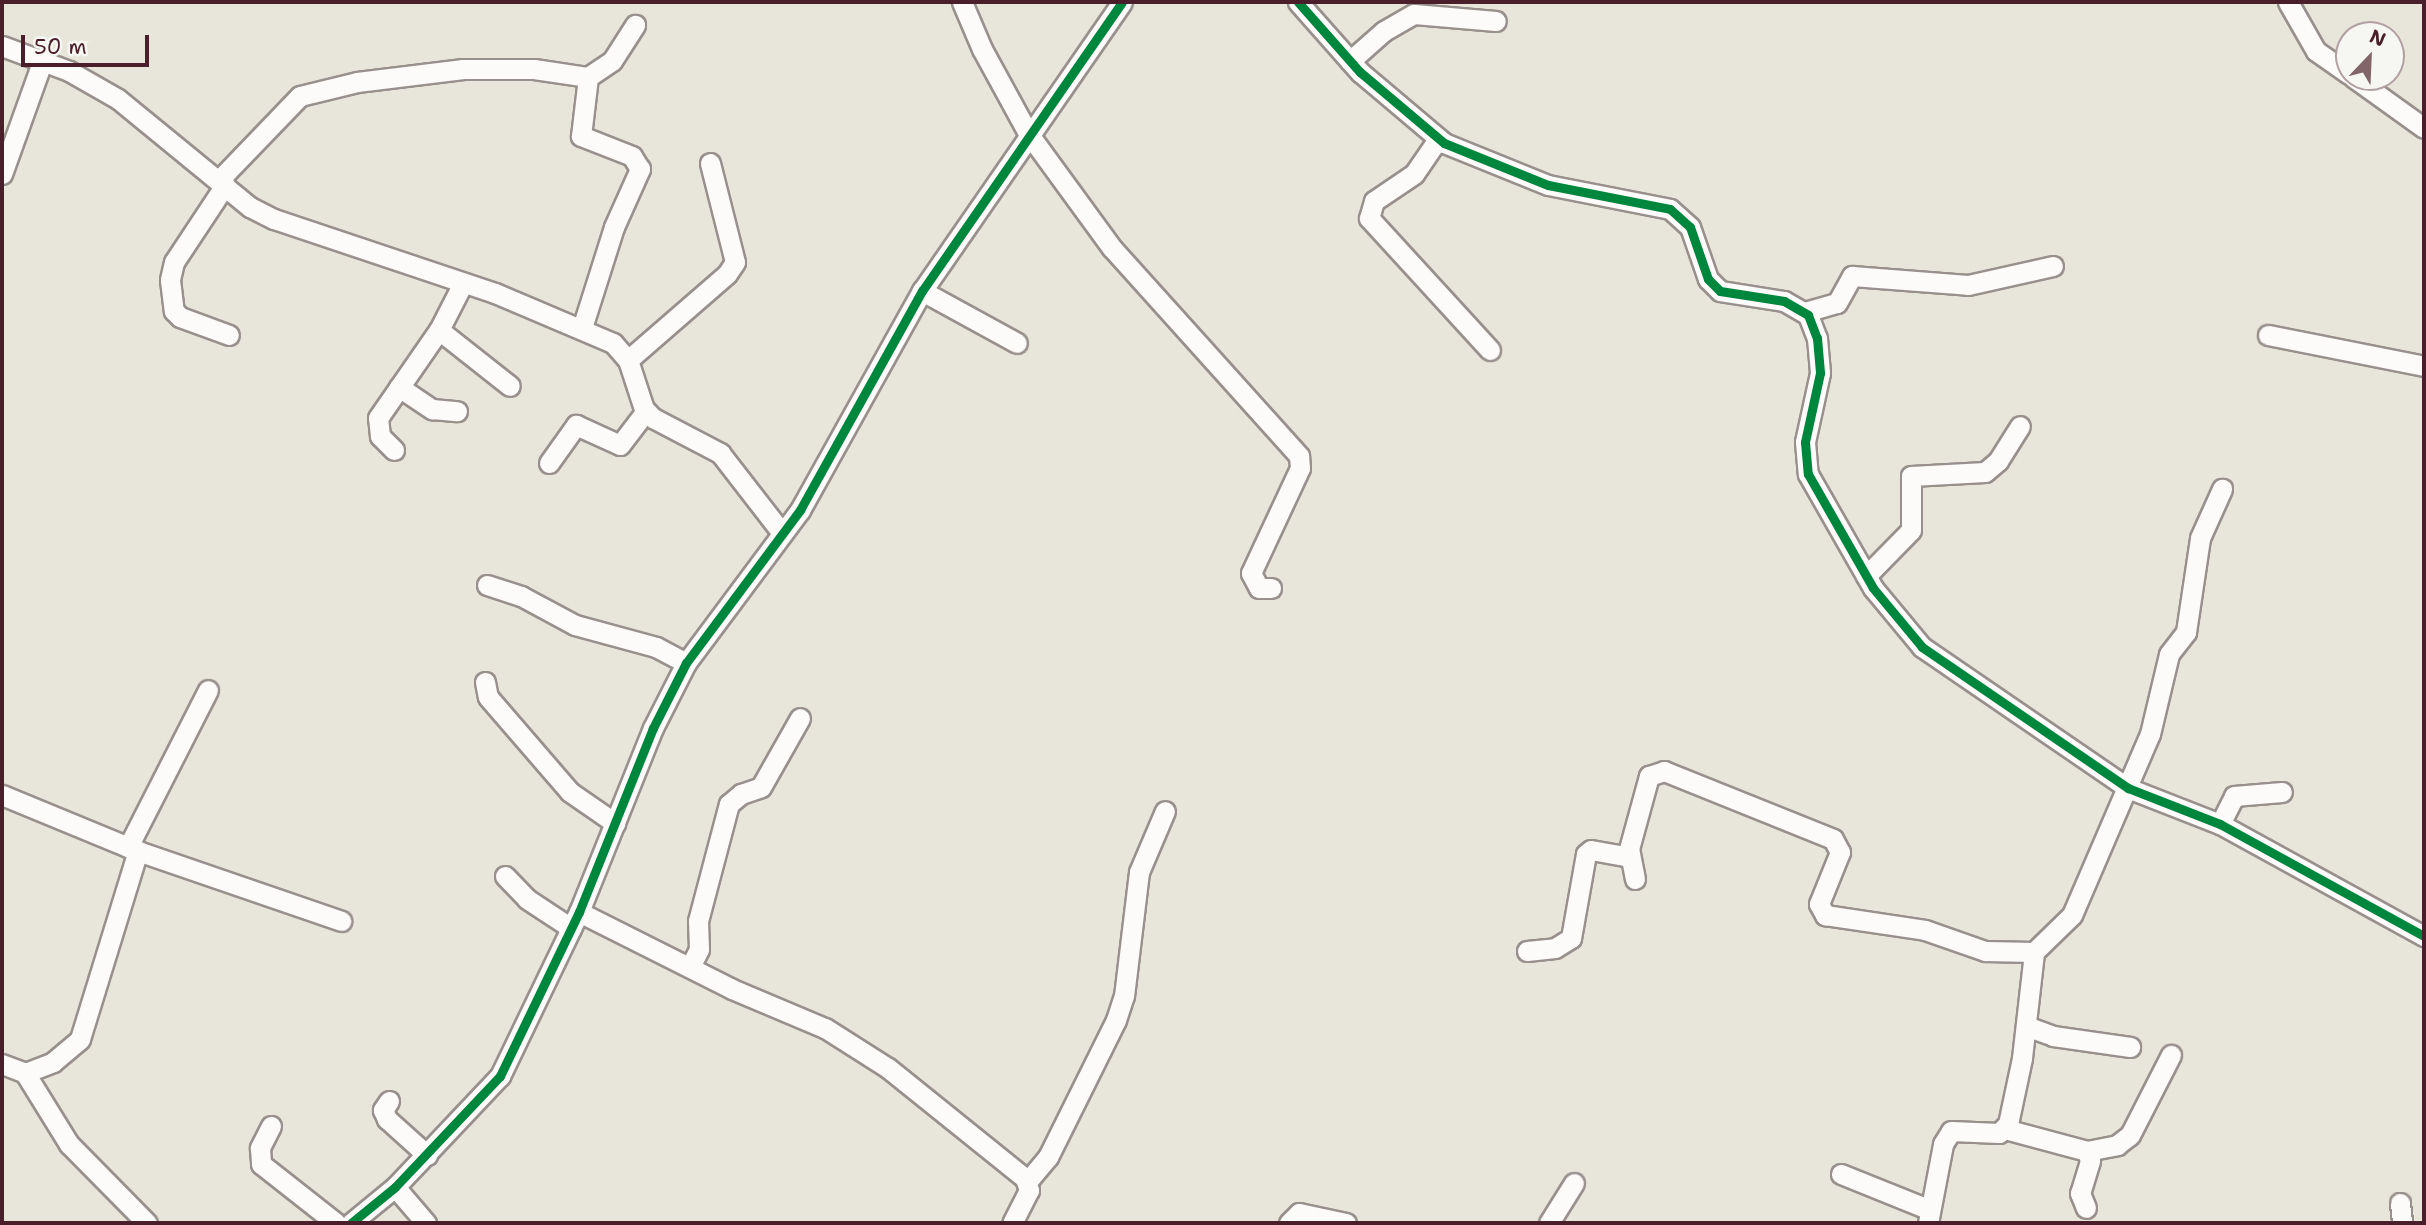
<!DOCTYPE html>
<style>
body{margin:0}
#map{position:relative;width:2426px;height:1225px;overflow:hidden;background:#e8e6db;font-family:"Shantell Sans",sans-serif}
div>[style]{position:absolute}
.roads{filter:drop-shadow(2px 0 #98908c) drop-shadow(-2px 0 #98908c) drop-shadow(0 2px #98908c) drop-shadow(0 -2px #98908c)}
.minor>*{height:19px;margin:-9.5px;padding:0 9.5px;transform-origin:9.5px;border-radius:9.5px;background:#fcfbfa}
.cycleway>*{height:9px;margin:-4.5px;padding:0 4.5px;transform-origin:4.5px;border-radius:4.5px;background:#00873e}
span{translate:-50% -50%;white-space:nowrap;text-align:center;line-height:1.15;-webkit-text-stroke:5px #f6f6f2;paint-order:stroke}
.frame{position:absolute;inset:0;border:4px solid #4a1f2b;pointer-events:none}
.north{position:absolute;left:2335px;top:21px;width:70px;height:70px;box-sizing:border-box;background:#f6f6f2;border:2px solid #b1a0a2;border-radius:50%;rotate:23deg;font-size:19px;font-weight:700;line-height:28px;text-align:center;color:#4a1f2b}
.north::after{content:'';display:block;margin:auto;width:24px;height:32px;background:#816569;clip-path:polygon(50% 0,100% 100%,50% 72%,0 100%)}
.scale{position:absolute;left:21px;top:35px;width:128px;height:32px;box-sizing:border-box;border:4px solid #4a1f2b;border-top:0;padding-left:9px;font-size:21px;line-height:24px;white-space:nowrap;color:#4a1f2b;-webkit-text-stroke:5px #f6f6f2;paint-order:stroke}
</style>
<div id="map">
<div class="roads">
<div class="minor">
<div style="left:962px;top:2px;width:51px;rotate:66.9deg"></div>
<div style="left:982px;top:49px;width:96px;rotate:61.3deg"></div>
<div style="left:1028px;top:133px;width:142px;rotate:53.9deg"></div>
<div style="left:1112px;top:248px;width:280px;rotate:48deg"></div>
<div style="left:1299px;top:456px;width:12px;rotate:85deg"></div>
<div style="left:1300px;top:468px;width:116px;rotate:115deg"></div>
<div style="left:1251px;top:573px;width:17px;rotate:62deg"></div>
<div style="left:1259px;top:588px;width:12px"></div>
<div style="left:1298px;top:2px;width:94px;rotate:48.5deg"></div>
<div style="left:1360px;top:72px;width:110px;rotate:40.2deg"></div>
<div style="left:1444px;top:143px;width:112px;rotate:22deg"></div>
<div style="left:1548px;top:185px;width:124px;rotate:11.1deg"></div>
<div style="left:1670px;top:209px;width:27px;rotate:42deg"></div>
<div style="left:1690px;top:227px;width:55px;rotate:70.9deg"></div>
<div style="left:1708px;top:279px;width:17px;rotate:45deg"></div>
<div style="left:1720px;top:291px;width:65px;rotate:8.9deg"></div>
<div style="left:1784px;top:301px;width:28px;rotate:30deg"></div>
<div style="left:1808px;top:315px;width:25px;rotate:69deg"></div>
<div style="left:1817px;top:338px;width:35px;rotate:85deg"></div>
<div style="left:1820px;top:373px;width:71px;rotate:102.3deg"></div>
<div style="left:1805px;top:442px;width:32px;rotate:85deg"></div>
<div style="left:1808px;top:474px;width:131px;rotate:60.3deg"></div>
<div style="left:1873px;top:588px;width:77px;rotate:50.3deg"></div>
<div style="left:1922px;top:647px;width:250px;rotate:34.4deg"></div>
<div style="left:2128px;top:788px;width:99px;rotate:21.4deg"></div>
<div style="left:2220px;top:824px;width:233px;rotate:28.8deg"></div>
<div style="left:2288px;top:2px;width:56px;rotate:60.3deg"></div>
<div style="left:2316px;top:51px;width:40px;rotate:34.9deg"></div>
<div style="left:2px;top:46px;width:72px;rotate:20.5deg"></div>
<div style="left:69px;top:71px;width:56px;rotate:29.7deg"></div>
<div style="left:118px;top:99px;width:171px;rotate:39.3deg"></div>
<div style="left:250px;top:207px;width:27px;rotate:27deg"></div>
<div style="left:274px;top:219px;width:233px;rotate:18.5deg"></div>
<div style="left:495px;top:293px;width:128px;rotate:23deg"></div>
<div style="left:613px;top:343px;width:23px;rotate:49deg"></div>
<div style="left:628px;top:360px;width:52px;rotate:71.9deg"></div>
<div style="left:644px;top:409px;width:13px;rotate:45deg"></div>
<div style="left:653px;top:418px;width:76px;rotate:27.6deg"></div>
<div style="left:720px;top:453px;width:101px;rotate:52.2deg"></div>
<div style="left:1350px;top:61px;width:45px;rotate:-41.4deg"></div>
<div style="left:1384px;top:31px;width:34px;rotate:-30deg"></div>
<div style="left:1414px;top:14px;width:82px;rotate:4.9deg"></div>
<div style="left:2353px;top:77px;width:87px;rotate:35.7deg"></div>
<div style="left:1438px;top:139px;width:42px;rotate:124.4deg"></div>
<div style="left:1414px;top:174px;width:48px;rotate:146deg"></div>
<div style="left:1374px;top:201px;width:18px;rotate:106deg"></div>
<div style="left:1369px;top:218px;width:179px;rotate:47.5deg"></div>
<div style="left:2px;top:174px;width:119px;rotate:-70.3deg"></div>
<div style="left:220px;top:179px;width:115px;rotate:-46.1deg"></div>
<div style="left:300px;top:96px;width:59px;rotate:-13.8deg"></div>
<div style="left:357px;top:82px;width:107px;rotate:-7deg"></div>
<div style="left:463px;top:69px;width:71px"></div>
<div style="left:534px;top:69px;width:55px;rotate:8.4deg"></div>
<div style="left:225px;top:185px;width:92px;rotate:123.5deg"></div>
<div style="left:174px;top:262px;width:18px;rotate:103deg"></div>
<div style="left:170px;top:280px;width:31px;rotate:83deg"></div>
<div style="left:174px;top:311px;width:8px;rotate:45deg"></div>
<div style="left:180px;top:317px;width:52px;rotate:20.2deg"></div>
<div style="left:922px;top:291px;width:108px;rotate:28.7deg"></div>
<div style="left:1805px;top:312px;width:33px;rotate:-16deg"></div>
<div style="left:1837px;top:303px;width:31px;rotate:-61deg"></div>
<div style="left:1852px;top:276px;width:116px;rotate:4.4deg"></div>
<div style="left:1968px;top:285px;width:87px;rotate:-12.6deg"></div>
<div style="left:582px;top:328px;width:106px;rotate:-72.4deg"></div>
<div style="left:614px;top:227px;width:64px;rotate:-65.9deg"></div>
<div style="left:640px;top:169px;width:15px;rotate:-122deg"></div>
<div style="left:632px;top:156px;width:55px;rotate:-158.6deg"></div>
<div style="left:581px;top:136px;width:59px;rotate:-83.2deg"></div>
<div style="left:588px;top:77px;width:29px;rotate:-34deg"></div>
<div style="left:612px;top:61px;width:43px;rotate:-57.4deg"></div>
<div style="left:439px;top:330px;width:90px;rotate:38.3deg"></div>
<div style="left:2268px;top:335px;width:159px;rotate:11.2deg"></div>
<div style="left:628px;top:360px;width:131px;rotate:-41deg"></div>
<div style="left:727px;top:274px;width:14px;rotate:-56deg"></div>
<div style="left:735px;top:262px;width:102px;rotate:-104.2deg"></div>
<div style="left:399px;top:387px;width:40px;rotate:34deg"></div>
<div style="left:432px;top:409px;width:25px;rotate:5deg"></div>
<div style="left:394px;top:450px;width:20px;rotate:-135deg"></div>
<div style="left:380px;top:436px;width:18px;rotate:-96deg"></div>
<div style="left:378px;top:418px;width:107px;rotate:-55.3deg"></div>
<div style="left:439px;top:330px;width:53px;rotate:-62.9deg"></div>
<div style="left:549px;top:463px;width:47px;rotate:-54.6deg"></div>
<div style="left:576px;top:425px;width:48px;rotate:24.4deg"></div>
<div style="left:620px;top:445px;width:43px;rotate:-52.6deg"></div>
<div style="left:1866px;top:576px;width:64px;rotate:-45.6deg"></div>
<div style="left:1911px;top:530px;width:54px;rotate:-90deg"></div>
<div style="left:1911px;top:476px;width:74px;rotate:-3.1deg"></div>
<div style="left:1985px;top:472px;width:17px;rotate:-40deg"></div>
<div style="left:1998px;top:461px;width:41px;rotate:-57.8deg"></div>
<div style="left:487px;top:585px;width:36px;rotate:18deg"></div>
<div style="left:521px;top:596px;width:61px;rotate:28.2deg"></div>
<div style="left:575px;top:625px;width:84px;rotate:15.2deg"></div>
<div style="left:656px;top:647px;width:34px;rotate:28deg"></div>
<div style="left:485px;top:682px;width:15px;rotate:79deg"></div>
<div style="left:488px;top:697px;width:125px;rotate:49.2deg"></div>
<div style="left:570px;top:792px;width:55px;rotate:34.6deg"></div>
<div style="left:2px;top:795px;width:147px;rotate:22.4deg"></div>
<div style="left:138px;top:851px;width:215px;rotate:19deg"></div>
<div style="left:2220px;top:824px;width:31px;rotate:-63deg"></div>
<div style="left:2234px;top:796px;width:48px;rotate:-4.8deg"></div>
<div style="left:128px;top:847px;width:176px;rotate:-63deg"></div>
<div style="left:505px;top:876px;width:32px;rotate:46deg"></div>
<div style="left:527px;top:899px;width:53px;rotate:33.4deg"></div>
<div style="left:1635px;top:879px;width:31px;rotate:-101deg"></div>
<div style="left:1629px;top:849px;width:76px;rotate:-74.7deg"></div>
<div style="left:1649px;top:776px;width:16px;rotate:-18deg"></div>
<div style="left:1664px;top:771px;width:182px;rotate:21.9deg"></div>
<div style="left:1833px;top:839px;width:15px;rotate:62deg"></div>
<div style="left:1840px;top:852px;width:56px;rotate:112deg"></div>
<div style="left:1819px;top:904px;width:13px;rotate:61deg"></div>
<div style="left:1825px;top:915px;width:101px;rotate:8.5deg"></div>
<div style="left:1925px;top:930px;width:64px;rotate:19.3deg"></div>
<div style="left:1985px;top:951px;width:49px;rotate:1.2deg"></div>
<div style="left:2034px;top:952px;width:53px;rotate:-44.2deg"></div>
<div style="left:2072px;top:915px;width:197px;rotate:-66.7deg"></div>
<div style="left:2150px;top:734px;width:82px;rotate:-76.6deg"></div>
<div style="left:2169px;top:654px;width:28px;rotate:-52deg"></div>
<div style="left:2186px;top:632px;width:95px;rotate:-81.5deg"></div>
<div style="left:2200px;top:538px;width:54px;rotate:-65.8deg"></div>
<div style="left:579px;top:912px;width:171px;rotate:26.7deg"></div>
<div style="left:732px;top:989px;width:101px;rotate:22.8deg"></div>
<div style="left:825px;top:1028px;width:75px;rotate:32.4deg"></div>
<div style="left:888px;top:1068px;width:176px;rotate:38.8deg"></div>
<div style="left:1025px;top:1178px;width:13px;rotate:72deg"></div>
<div style="left:1029px;top:1190px;width:37px;rotate:117deg"></div>
<div style="left:1527px;top:951px;width:28px;rotate:-6deg"></div>
<div style="left:1555px;top:948px;width:19px;rotate:-32deg"></div>
<div style="left:1571px;top:938px;width:85px;rotate:-79.9deg"></div>
<div style="left:1586px;top:854px;width:6px;rotate:-39deg"></div>
<div style="left:1591px;top:850px;width:39px;rotate:10deg"></div>
<div style="left:690px;top:967px;width:20px;rotate:-63deg"></div>
<div style="left:699px;top:949px;width:28px;rotate:-92deg"></div>
<div style="left:698px;top:921px;width:121px;rotate:-75.2deg"></div>
<div style="left:729px;top:804px;width:16px;rotate:-40deg"></div>
<div style="left:741px;top:794px;width:21px;rotate:-19deg"></div>
<div style="left:761px;top:787px;width:79px;rotate:-60.5deg"></div>
<div style="left:2026px;top:1026px;width:29px;rotate:20deg"></div>
<div style="left:2053px;top:1036px;width:78px;rotate:8.1deg"></div>
<div style="left:2px;top:1064px;width:25px;rotate:21deg"></div>
<div style="left:25px;top:1073px;width:30px;rotate:-21deg"></div>
<div style="left:53px;top:1062px;width:35px;rotate:-40deg"></div>
<div style="left:80px;top:1039px;width:197px;rotate:-72.9deg"></div>
<div style="left:25px;top:1073px;width:84px;rotate:58.2deg"></div>
<div style="left:69px;top:1144px;width:111px;rotate:45.4deg"></div>
<div style="left:389px;top:1101px;width:11px;rotate:124deg"></div>
<div style="left:383px;top:1110px;width:10px;rotate:66deg"></div>
<div style="left:387px;top:1119px;width:54px;rotate:42deg"></div>
<div style="left:271px;top:1126px;width:25px;rotate:117deg"></div>
<div style="left:260px;top:1148px;width:16px;rotate:86deg"></div>
<div style="left:261px;top:1164px;width:95px;rotate:38.2deg"></div>
<div style="left:2005px;top:1129px;width:85px;rotate:15deg"></div>
<div style="left:2087px;top:1151px;width:10px;rotate:73deg"></div>
<div style="left:2090px;top:1161px;width:34px;rotate:107deg"></div>
<div style="left:2080px;top:1193px;width:16px;rotate:68deg"></div>
<div style="left:2087px;top:1151px;width:31px;rotate:-11deg"></div>
<div style="left:2117px;top:1145px;width:16px;rotate:-38deg"></div>
<div style="left:2130px;top:1135px;width:90px;rotate:-62.9deg"></div>
<div style="left:1841px;top:1174px;width:94px;rotate:21.9deg"></div>
<div style="left:1027px;top:1182px;width:33px;rotate:-50deg"></div>
<div style="left:1048px;top:1157px;width:153px;rotate:-63.6deg"></div>
<div style="left:1116px;top:1020px;width:25px;rotate:-72deg"></div>
<div style="left:1124px;top:996px;width:125px;rotate:-83.1deg"></div>
<div style="left:1139px;top:872px;width:66px;rotate:-66.9deg"></div>
<div style="left:395px;top:1187px;width:48px;rotate:49.3deg"></div>
<div style="left:2400px;top:1203px;width:20px;rotate:84deg"></div>
<div style="left:351px;top:1223px;width:57px;rotate:-39.3deg"></div>
<div style="left:395px;top:1187px;width:153px;rotate:-46.6deg"></div>
<div style="left:500px;top:1076px;width:182px;rotate:-64.3deg"></div>
<div style="left:579px;top:912px;width:198px;rotate:-68.1deg"></div>
<div style="left:653px;top:728px;width:73px;rotate:-63.1deg"></div>
<div style="left:686px;top:663px;width:191px;rotate:-53.3deg"></div>
<div style="left:800px;top:510px;width:251px;rotate:-60.9deg"></div>
<div style="left:922px;top:291px;width:351px;rotate:-55.3deg"></div>
<div style="left:1289px;top:1223px;width:14px;rotate:-45deg"></div>
<div style="left:1299px;top:1213px;width:48px;rotate:12deg"></div>
<div style="left:1549px;top:1223px;width:47px;rotate:-58deg"></div>
<div style="left:1928px;top:1223px;width:80px;rotate:-79.2deg"></div>
<div style="left:1943px;top:1144px;width:15px;rotate:-58deg"></div>
<div style="left:1951px;top:1131px;width:48px;rotate:2.4deg"></div>
<div style="left:1999px;top:1133px;width:13px;rotate:-45deg"></div>
<div style="left:2008px;top:1124px;width:67px;rotate:-78deg"></div>
<div style="left:2022px;top:1058px;width:107px;rotate:-83.5deg"></div>
</div>
</div>
<div class="cycleway">
<div style="left:1298px;top:2px;width:94px;rotate:48.5deg"></div>
<div style="left:1360px;top:72px;width:110px;rotate:40.2deg"></div>
<div style="left:1444px;top:143px;width:112px;rotate:22deg"></div>
<div style="left:1548px;top:185px;width:124px;rotate:11.1deg"></div>
<div style="left:1670px;top:209px;width:27px;rotate:42deg"></div>
<div style="left:1690px;top:227px;width:55px;rotate:70.9deg"></div>
<div style="left:1708px;top:279px;width:17px;rotate:45deg"></div>
<div style="left:1720px;top:291px;width:65px;rotate:8.9deg"></div>
<div style="left:1784px;top:301px;width:28px;rotate:30deg"></div>
<div style="left:1808px;top:315px;width:25px;rotate:69deg"></div>
<div style="left:1817px;top:338px;width:35px;rotate:85deg"></div>
<div style="left:1820px;top:373px;width:71px;rotate:102.3deg"></div>
<div style="left:1805px;top:442px;width:32px;rotate:85deg"></div>
<div style="left:1808px;top:474px;width:131px;rotate:60.3deg"></div>
<div style="left:1873px;top:588px;width:77px;rotate:50.3deg"></div>
<div style="left:1922px;top:647px;width:250px;rotate:34.4deg"></div>
<div style="left:2128px;top:788px;width:99px;rotate:21.4deg"></div>
<div style="left:2220px;top:824px;width:233px;rotate:28.8deg"></div>
<div style="left:351px;top:1223px;width:57px;rotate:-39.3deg"></div>
<div style="left:395px;top:1187px;width:153px;rotate:-46.6deg"></div>
<div style="left:500px;top:1076px;width:182px;rotate:-64.3deg"></div>
<div style="left:579px;top:912px;width:198px;rotate:-68.1deg"></div>
<div style="left:653px;top:728px;width:73px;rotate:-63.1deg"></div>
<div style="left:686px;top:663px;width:191px;rotate:-53.3deg"></div>
<div style="left:800px;top:510px;width:251px;rotate:-60.9deg"></div>
<div style="left:922px;top:291px;width:351px;rotate:-55.3deg"></div>
</div>
<div class="frame"></div>
<div class="north">N</div>
<div class="scale">50 m</div>
</div>
